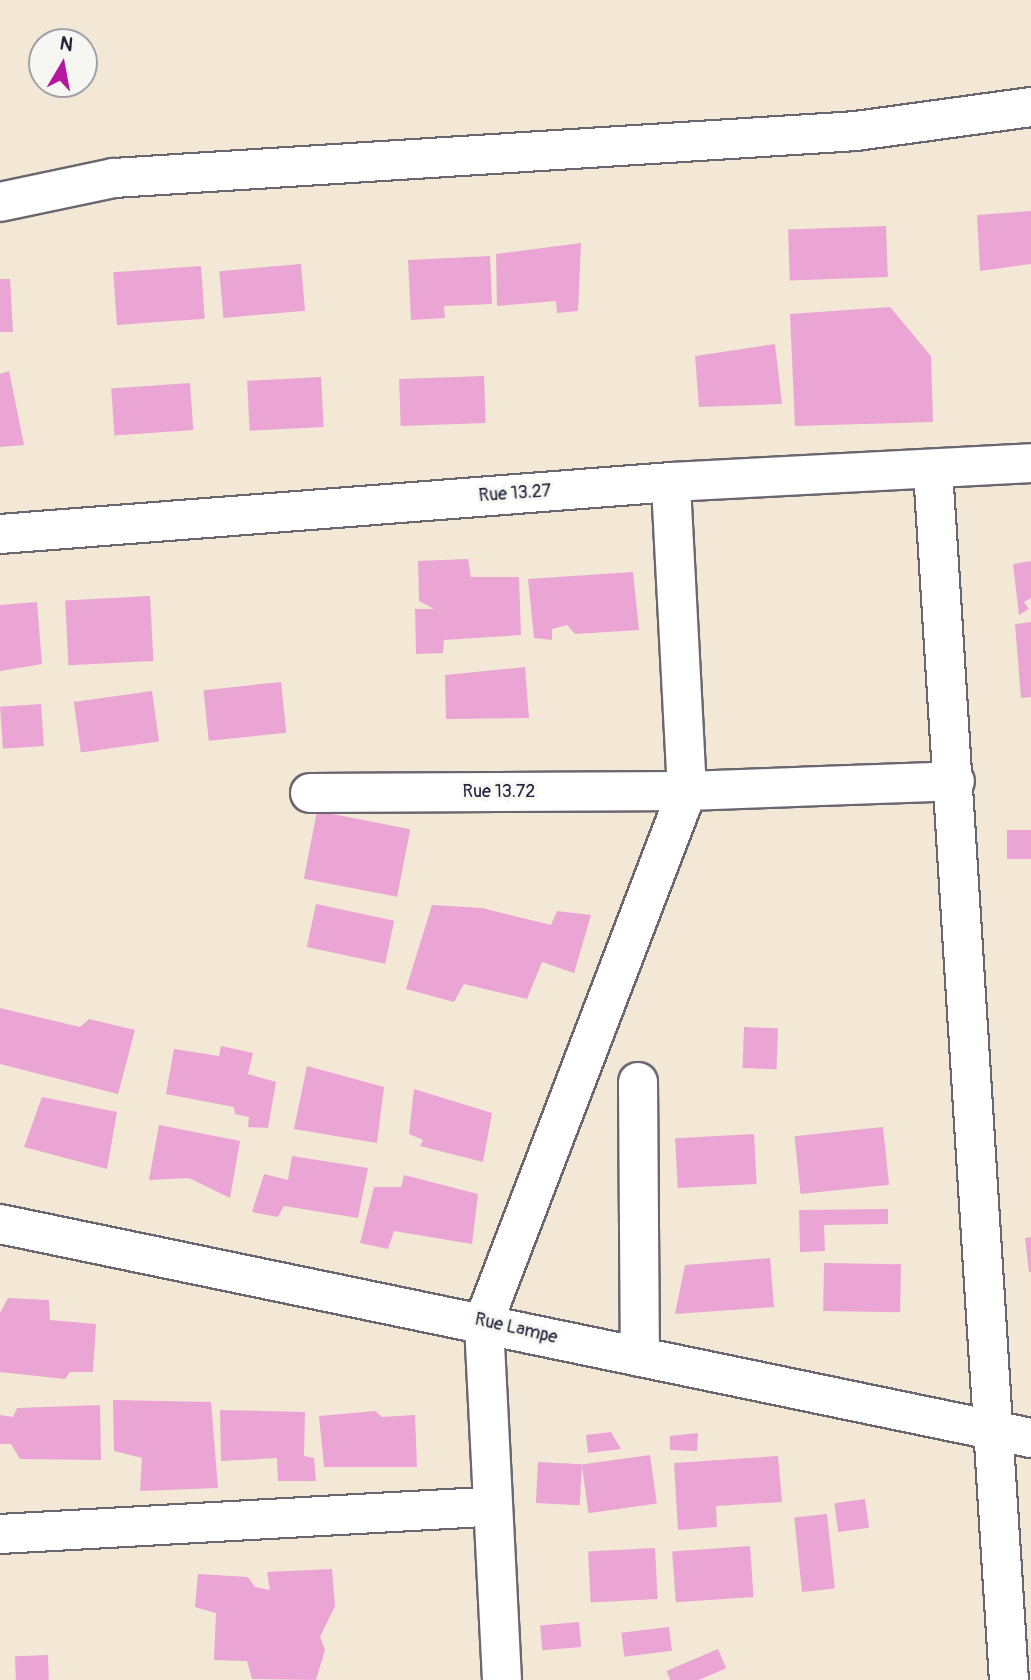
<!DOCTYPE html>
<html>
<head>
<meta charset="utf-8">
<style>
  body { margin:0 }
  #map { position:relative; width:1031px; height:1680px; overflow:hidden; background:#f2e8d5; font-family:Pangolin,sans-serif }
  div>[style] { position:absolute }
  .building>* { inset:0; background:#eaa5d5; transform-origin:0 0 }
  .roads { filter:drop-shadow(2px 0 #6b6771) drop-shadow(-2px 0 #6b6771) drop-shadow(0 2px #6b6771) drop-shadow(0 -2px #6b6771) }
  .minor>* { height:38px; margin:-19px; padding:0 19px; transform-origin:19px; border-radius:19px; background:#fff }
  span { translate:-50% -50%; white-space:nowrap; text-align:center; line-height:1.15; -webkit-text-stroke:6px #f6f6f2; paint-order:stroke }
  .street-label { font-size:18px; color:#22223b }
  .north { position:absolute; left:28px; top:28px; width:70px; height:70px; box-sizing:border-box; background:#f6f6f2; border:2px solid #a1a1a9; border-radius:50%; rotate:10deg; font-size:19px; font-weight:700; line-height:28px; text-align:center; color:#22223b }
  .north::after { content:''; display:block; margin:auto; width:24px; height:32px; background:#b5179e; clip-path:polygon(50% 0,100% 100%,50% 72%,0 100%) }
</style>
</head>
<body>
<div id="map">
  <div class="building">
    <div style="clip-path:polygon(1031px 211px,1031px 264px,980px 271px,977px 215px)"></div>
    <div style="left:886px;top:226px;width:51px;height:98px;rotate:88deg"></div>
    <div style="clip-path:polygon(581px 243px,578px 311px,557px 313px,556px 301px,497px 306px,496px 254px)"></div>
    <div style="clip-path:polygon(490px 256px,492px 304px,444px 306px,445px 318px,411px 320px,408px 260px)"></div>
    <div style="left:301px;top:264px;width:47px;height:82px;rotate:85deg"></div>
    <div style="left:201px;top:266px;width:53px;height:88px;rotate:86deg"></div>
    <div style="clip-path:polygon(0 279px,10px 279px,13px 332px,0 332px)"></div>
    <div style="clip-path:polygon(890px 307px,931px 356px,933px 422px,795px 426px,790px 314px)"></div>
    <div style="clip-path:polygon(775px 344px,782px 404px,699px 407px,695px 356px)"></div>
    <div style="clip-path:polygon(9px 371px,24px 445px,0 447px,0 374px)"></div>
    <div style="left:484px;top:376px;width:47px;height:85px;rotate:88deg"></div>
    <div style="left:321px;top:377px;width:50px;height:74px;rotate:87deg"></div>
    <div style="left:190px;top:383px;width:47px;height:79px;rotate:86deg"></div>
    <div style="clip-path:polygon(468px 559px,471px 577px,519px 577px,521px 635px,444px 640px,443px 653px,416px 654px,415px 609px,434px 609px,419px 601px,418px 561px)"></div>
    <div style="clip-path:polygon(1031px 561px,1031px 598px,1024px 602px,1029px 609px,1019px 615px,1013px 564px)"></div>
    <div style="clip-path:polygon(633px 572px,639px 630px,575px 634px,567px 625px,552px 629px,552px 640px,534px 638px,528px 579px)"></div>
    <div style="left:150px;top:596px;width:65px;height:85px;rotate:87deg"></div>
    <div style="clip-path:polygon(37px 602px,42px 664px,0 671px,0 605px)"></div>
    <div style="clip-path:polygon(1031px 622px,1031px 697px,1021px 698px,1015px 624px)"></div>
    <div style="clip-path:polygon(525px 667px,529px 718px,446px 719px,445px 675px)"></div>
    <div style="left:281px;top:682px;width:51px;height:78px;rotate:84deg"></div>
    <div style="left:152px;top:691px;width:51px;height:79px;rotate:82deg"></div>
    <div style="left:41px;top:704px;width:42px;height:41px;rotate:86deg"></div>
    <div style="left:317px;top:811px;width:95px;height:69px;rotate:11deg"></div>
    <div style="left:1031px;top:830px;width:29px;height:24px;rotate:90deg"></div>
    <div style="left:316px;top:904px;width:80px;height:44px;rotate:12deg"></div>
    <div style="clip-path:polygon(432px 905px,482px 908px,551px 925px,557px 911px,591px 915px,574px 973px,542px 962px,527px 999px,464px 984px,454px 1002px,406px 989px)"></div>
    <div style="clip-path:polygon(0 1008px,80px 1027px,89px 1019px,135px 1030px,118px 1094px,0 1064px)"></div>
    <div style="left:744px;top:1027px;width:34px;height:41px;rotate:2deg"></div>
    <div style="clip-path:polygon(221px 1046px,253px 1053px,248px 1074px,276px 1082px,268px 1128px,248px 1127px,249px 1117px,235px 1114px,234px 1107px,166px 1094px,174px 1049px,219px 1056px)"></div>
    <div style="clip-path:polygon(307px 1066px,384px 1087px,377px 1143px,294px 1129px)"></div>
    <div style="clip-path:polygon(414px 1089px,492px 1113px,483px 1162px,420px 1146px,423px 1140px,409px 1134px)"></div>
    <div style="clip-path:polygon(42px 1097px,117px 1112px,107px 1169px,24px 1147px)"></div>
    <div style="clip-path:polygon(159px 1125px,240px 1141px,230px 1198px,189px 1178px,149px 1180px)"></div>
    <div style="left:883px;top:1127px;width:58px;height:89px;rotate:84deg"></div>
    <div style="left:754px;top:1134px;width:50px;height:79px;rotate:87deg"></div>
    <div style="clip-path:polygon(292px 1156px,368px 1168px,358px 1218px,284px 1206px,278px 1217px,252px 1212px,264px 1174px,288px 1180px)"></div>
    <div style="clip-path:polygon(404px 1175px,478px 1194px,472px 1244px,394px 1231px,388px 1249px,360px 1243px,374px 1187px,401px 1187px)"></div>
    <div style="clip-path:polygon(888px 1209px,888px 1224px,824px 1225px,825px 1251px,800px 1252px,799px 1210px)"></div>
    <div style="clip-path:polygon(1031px 1237px,1031px 1272px,1029px 1272px,1025px 1238px)"></div>
    <div style="clip-path:polygon(770px 1258px,774px 1307px,675px 1314px,685px 1265px)"></div>
    <div style="left:824px;top:1263px;width:77px;height:48px;rotate:1deg"></div>
    <div style="clip-path:polygon(8px 1298px,49px 1300px,50px 1320px,96px 1324px,93px 1372px,70px 1372px,65px 1379px,0 1372px,0 1313px)"></div>
    <div style="clip-path:polygon(113px 1400px,211px 1402px,218px 1488px,140px 1491px,142px 1458px,114px 1451px)"></div>
    <div style="clip-path:polygon(100px 1405px,101px 1460px,20px 1459px,11px 1444px,0 1444px,0 1415px,13px 1417px,17px 1408px)"></div>
    <div style="clip-path:polygon(220px 1410px,305px 1412px,304px 1456px,314px 1458px,316px 1481px,278px 1481px,277px 1458px,221px 1461px)"></div>
    <div style="clip-path:polygon(375px 1411px,382px 1417px,415px 1415px,417px 1467px,324px 1467px,319px 1416px)"></div>
    <div style="clip-path:polygon(611px 1432px,621px 1449px,588px 1453px,586px 1435px)"></div>
    <div style="clip-path:polygon(698px 1433px,697px 1451px,670px 1450px,670px 1436px)"></div>
    <div style="left:650px;top:1455px;width:49px;height:69px;rotate:82deg"></div>
    <div style="clip-path:polygon(778px 1456px,782px 1502px,716px 1506px,717px 1527px,678px 1530px,674px 1463px)"></div>
    <div style="left:538px;top:1462px;width:44px;height:41px;rotate:3deg"></div>
    <div style="left:865px;top:1499px;width:29px;height:31px;rotate:82deg"></div>
    <div style="left:827px;top:1514px;width:75px;height:33px;rotate:84deg"></div>
    <div style="left:750px;top:1546px;width:51px;height:78px;rotate:86deg"></div>
    <div style="left:655px;top:1548px;width:51px;height:67px;rotate:87deg"></div>
    <div style="clip-path:polygon(332px 1569px,335px 1606px,320px 1637px,325px 1650px,316px 1680px,252px 1679px,247px 1661px,214px 1660px,216px 1613px,195px 1607px,198px 1574px,248px 1577px,255px 1587px,270px 1590px,267px 1572px)"></div>
    <div style="left:579px;top:1622px;width:25px;height:39px;rotate:85deg"></div>
    <div style="left:669px;top:1627px;width:24px;height:48px;rotate:83deg"></div>
    <div style="left:718px;top:1649px;width:21px;height:56px;rotate:67deg"></div>
    <div style="left:48px;top:1655px;width:25px;height:33px;rotate:88deg"></div>
  </div>
  <div class="roads">
    <div class="minor">
      <div style="left:0;top:202px;width:116px;rotate:-11.9deg"></div>
      <div style="left:114px;top:178px;width:743px;rotate:-3.62deg"></div>
      <div style="left:856px;top:131px;width:177px;rotate:-7.8deg"></div>
      <div style="left:933px;top:470px;width:1212px;rotate:86.41deg"></div>
      <div style="left:0;top:534px;width:673px;rotate:-4.43deg"></div>
      <div style="left:671px;top:482px;width:361px;rotate:-3deg"></div>
      <div style="left:310px;top:793px;width:377px;rotate:-0.3deg"></div>
      <div style="left:687px;top:791px;width:268px;rotate:-2.1deg"></div>
      <div style="left:638px;top:1082px;width:275px;rotate:89.6deg"></div>
      <div style="left:0;top:1224px;width:1053px;rotate:11.73deg"></div>
      <div style="left:0;top:1534px;width:490px;rotate:-3.2deg"></div>
      <div style="left:502px;top:1680px;width:359px;rotate:-92.9deg"></div>
      <div style="left:484px;top:1321px;width:568px;rotate:-69.04deg"></div>
      <div style="left:687px;top:791px;width:309px;rotate:-93deg"></div>
    </div>
  </div>
  <div class="street-label">
    <span style="left:515px;top:494px;rotate:-4deg">Rue 13.27</span>
    <span style="left:499px;top:792px">Rue 13.72</span>
    <span style="left:516px;top:1329px;rotate:13deg">Rue Lampe</span>
  </div>
  <div class="north">N</div>
</div>
</body>
</html>
